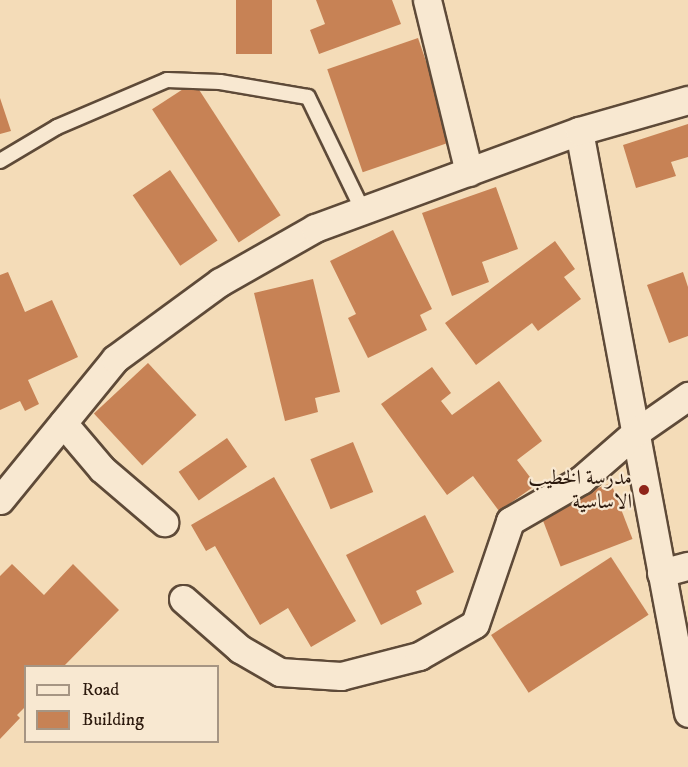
<!DOCTYPE html>
<html>
<head>
<meta charset="utf-8">
<style>
  body { margin:0 }
  #map { position:relative; width:688px; height:767px; overflow:hidden; background:#f4dcb8; font-family:"IM FELL DW Pica",Amiri,serif }
  div>[style] { position:absolute }
  .building>* { inset:0; background:#c78255; transform-origin:0 0 }
  .roads { filter:drop-shadow(2px 0 #5e4a38) drop-shadow(-2px 0 #5e4a38) drop-shadow(0 2px #5e4a38) drop-shadow(0 -2px #5e4a38) }
  .lane>* { height:14px; margin:-7px; padding:0 7px; transform-origin:7px; border-radius:7px; background:#f8e8d1 }
  .street>* { height:27px; margin:-13.5px; padding:0 13.5px; transform-origin:13.5px; border-radius:13.5px; background:#f8e8d1 }
  .dots>* { width:16px; height:16px; translate:-50% -50%; box-sizing:border-box; border:3px solid #f8e8d1; border-radius:50% }
  span { translate:-50% -50%; white-space:nowrap; text-align:center; line-height:1.15; -webkit-text-stroke:4.5px #f8e8d1; paint-order:stroke }
  .poi-label { font-size:21px; color:#2c190d }
  .right { translate:-100% -50%; text-align:right }
  .legend { position:absolute; left:24px; top:665px; width:195px; height:78px; box-sizing:border-box; background:#f8e8d1; border:2px solid #a69583; margin:0; padding:8px 10px; list-style:none; font-size:18px; color:#2c190d }
  .legend li { display:flex; align-items:center; gap:12px; height:30px }
  .legend b { width:30px; border:2px solid #a69583 }
</style>
</head>
<body>
<div id="map">
  <div class="building">
    <div style="left:236px;top:0;width:36px;height:54px"></div>
    <div style="clip-path:polygon(316px 0,392px 0,401px 24px,319px 54px,310px 30px,325px 24px)"></div>
    <div style="left:418px;top:38px;width:109px;height:96px;rotate:71deg"></div>
    <div style="left:194px;top:82px;width:159px;height:50px;rotate:57deg"></div>
    <div style="clip-path:polygon(0 98px,11px 131px,0 134px)"></div>
    <div style="clip-path:polygon(688px 124px,688px 157px,671px 162px,676px 176px,636px 188px,623px 145px)"></div>
    <div style="left:170px;top:170px;width:85px;height:45px;rotate:56deg"></div>
    <div style="clip-path:polygon(496px 187px,518px 249px,482px 262px,489px 282px,452px 296px,422px 213px)"></div>
    <div style="clip-path:polygon(393px 230px,432px 309px,420px 315px,427px 330px,368px 358px,348px 318px,356px 314px,330px 261px)"></div>
    <div style="clip-path:polygon(555px 241px,575px 269px,564px 277px,581px 299px,538px 331px,532px 323px,476px 365px,445px 323px)"></div>
    <div style="clip-path:polygon(8px 272px,25px 312px,52px 300px,78px 357px,28px 380px,39px 404px,25px 411px,20px 401px,0 410px,0 275px)"></div>
    <div style="clip-path:polygon(683px 272px,688px 287px,688px 336px,669px 343px,647px 285px)"></div>
    <div style="clip-path:polygon(313px 279px,340px 392px,315px 398px,318px 412px,285px 421px,254px 293px)"></div>
    <div style="left:148px;top:363px;width:71px;height:74px;rotate:47deg"></div>
    <div style="clip-path:polygon(432px 367px,451px 393px,441px 401px,452px 415px,499px 381px,542px 441px,517px 460px,536px 485px,499px 511px,473px 476px,447px 495px,381px 404px)"></div>
    <div style="left:227px;top:438px;width:35px;height:59px;rotate:55deg"></div>
    <div style="left:353px;top:442px;width:54px;height:46px;rotate:68deg"></div>
    <div style="clip-path:polygon(274px 477px,356px 621px,311px 647px,288px 608px,260px 625px,215px 546px,206px 551px,191px 525px)"></div>
    <div style="left:611px;top:483px;width:60px;height:77px;rotate:69deg"></div>
    <div style="clip-path:polygon(425px 515px,454px 572px,416px 591px,422px 604px,381px 625px,346px 555px)"></div>
    <div style="left:611px;top:557px;width:69px;height:143px;rotate:57deg"></div>
    <div style="clip-path:polygon(12px 564px,44px 595px,73px 564px,119px 610px,64px 666px,26px 666px,26px 706px,17px 715px,20px 718px,0 739px,0 576px)"></div>
  </div>
  <div class="roads">
    <div class="lane">
      <div style="left:0;top:161px;width:66px;rotate:-30.8deg"></div>
      <div style="left:57px;top:127px;width:120px;rotate:-23.1deg"></div>
      <div style="left:167px;top:80px;width:53px;rotate:2.2deg"></div>
      <div style="left:220px;top:82px;width:89px;rotate:9.7deg"></div>
      <div style="left:308px;top:97px;width:127px;rotate:64.2deg"></div>
    </div>
    <div class="street">
      <div style="left:427px;top:0;width:177px;rotate:76.3deg"></div>
      <div style="left:579px;top:131px;width:592px;rotate:79.39deg"></div>
      <div style="left:63px;top:423px;width:60px;rotate:49.7deg"></div>
      <div style="left:102px;top:469px;width:82px;rotate:40.5deg"></div>
      <div style="left:0;top:500px;width:182px;rotate:-50.8deg"></div>
      <div style="left:115px;top:359px;width:130px;rotate:-36.3deg"></div>
      <div style="left:220px;top:282px;width:109px;rotate:-29.6deg"></div>
      <div style="left:315px;top:228px;width:281px;rotate:-20.2deg"></div>
      <div style="left:579px;top:131px;width:113px;rotate:-15.9deg"></div>
      <div style="left:661px;top:573px;width:28px;rotate:-15deg"></div>
      <div style="left:183px;top:599px;width:76px;rotate:41.3deg"></div>
      <div style="left:240px;top:649px;width:46px;rotate:29.9deg"></div>
      <div style="left:280px;top:672px;width:61px;rotate:3.8deg"></div>
      <div style="left:341px;top:676px;width:81px;rotate:-14.4deg"></div>
      <div style="left:419px;top:656px;width:64px;rotate:-29.7deg"></div>
      <div style="left:475px;top:624px;width:109px;rotate:-71.2deg"></div>
      <div style="left:510px;top:521px;width:82px;rotate:-30deg"></div>
      <div style="left:581px;top:480px;width:72px;rotate:-41deg"></div>
      <div style="left:635px;top:433px;width:65px;rotate:-34.9deg"></div>
    </div>
  </div>
  <div class="dots">
    <div style="left:644px;top:490px;background:#8f2418"></div>
  </div>
  <div class="poi-label">
    <span class="right" style="left:632px;top:490px">مدرسة الخطيب<br>الاساسية</span>
  </div>
  <ul class="legend">
  <li><b style="height:8px;background:#f8e8d1"></b>Road</li>
  <li><b style="height:16px;background:#c78255"></b>Building</li>
  </ul>
</div>
</body>
</html>
